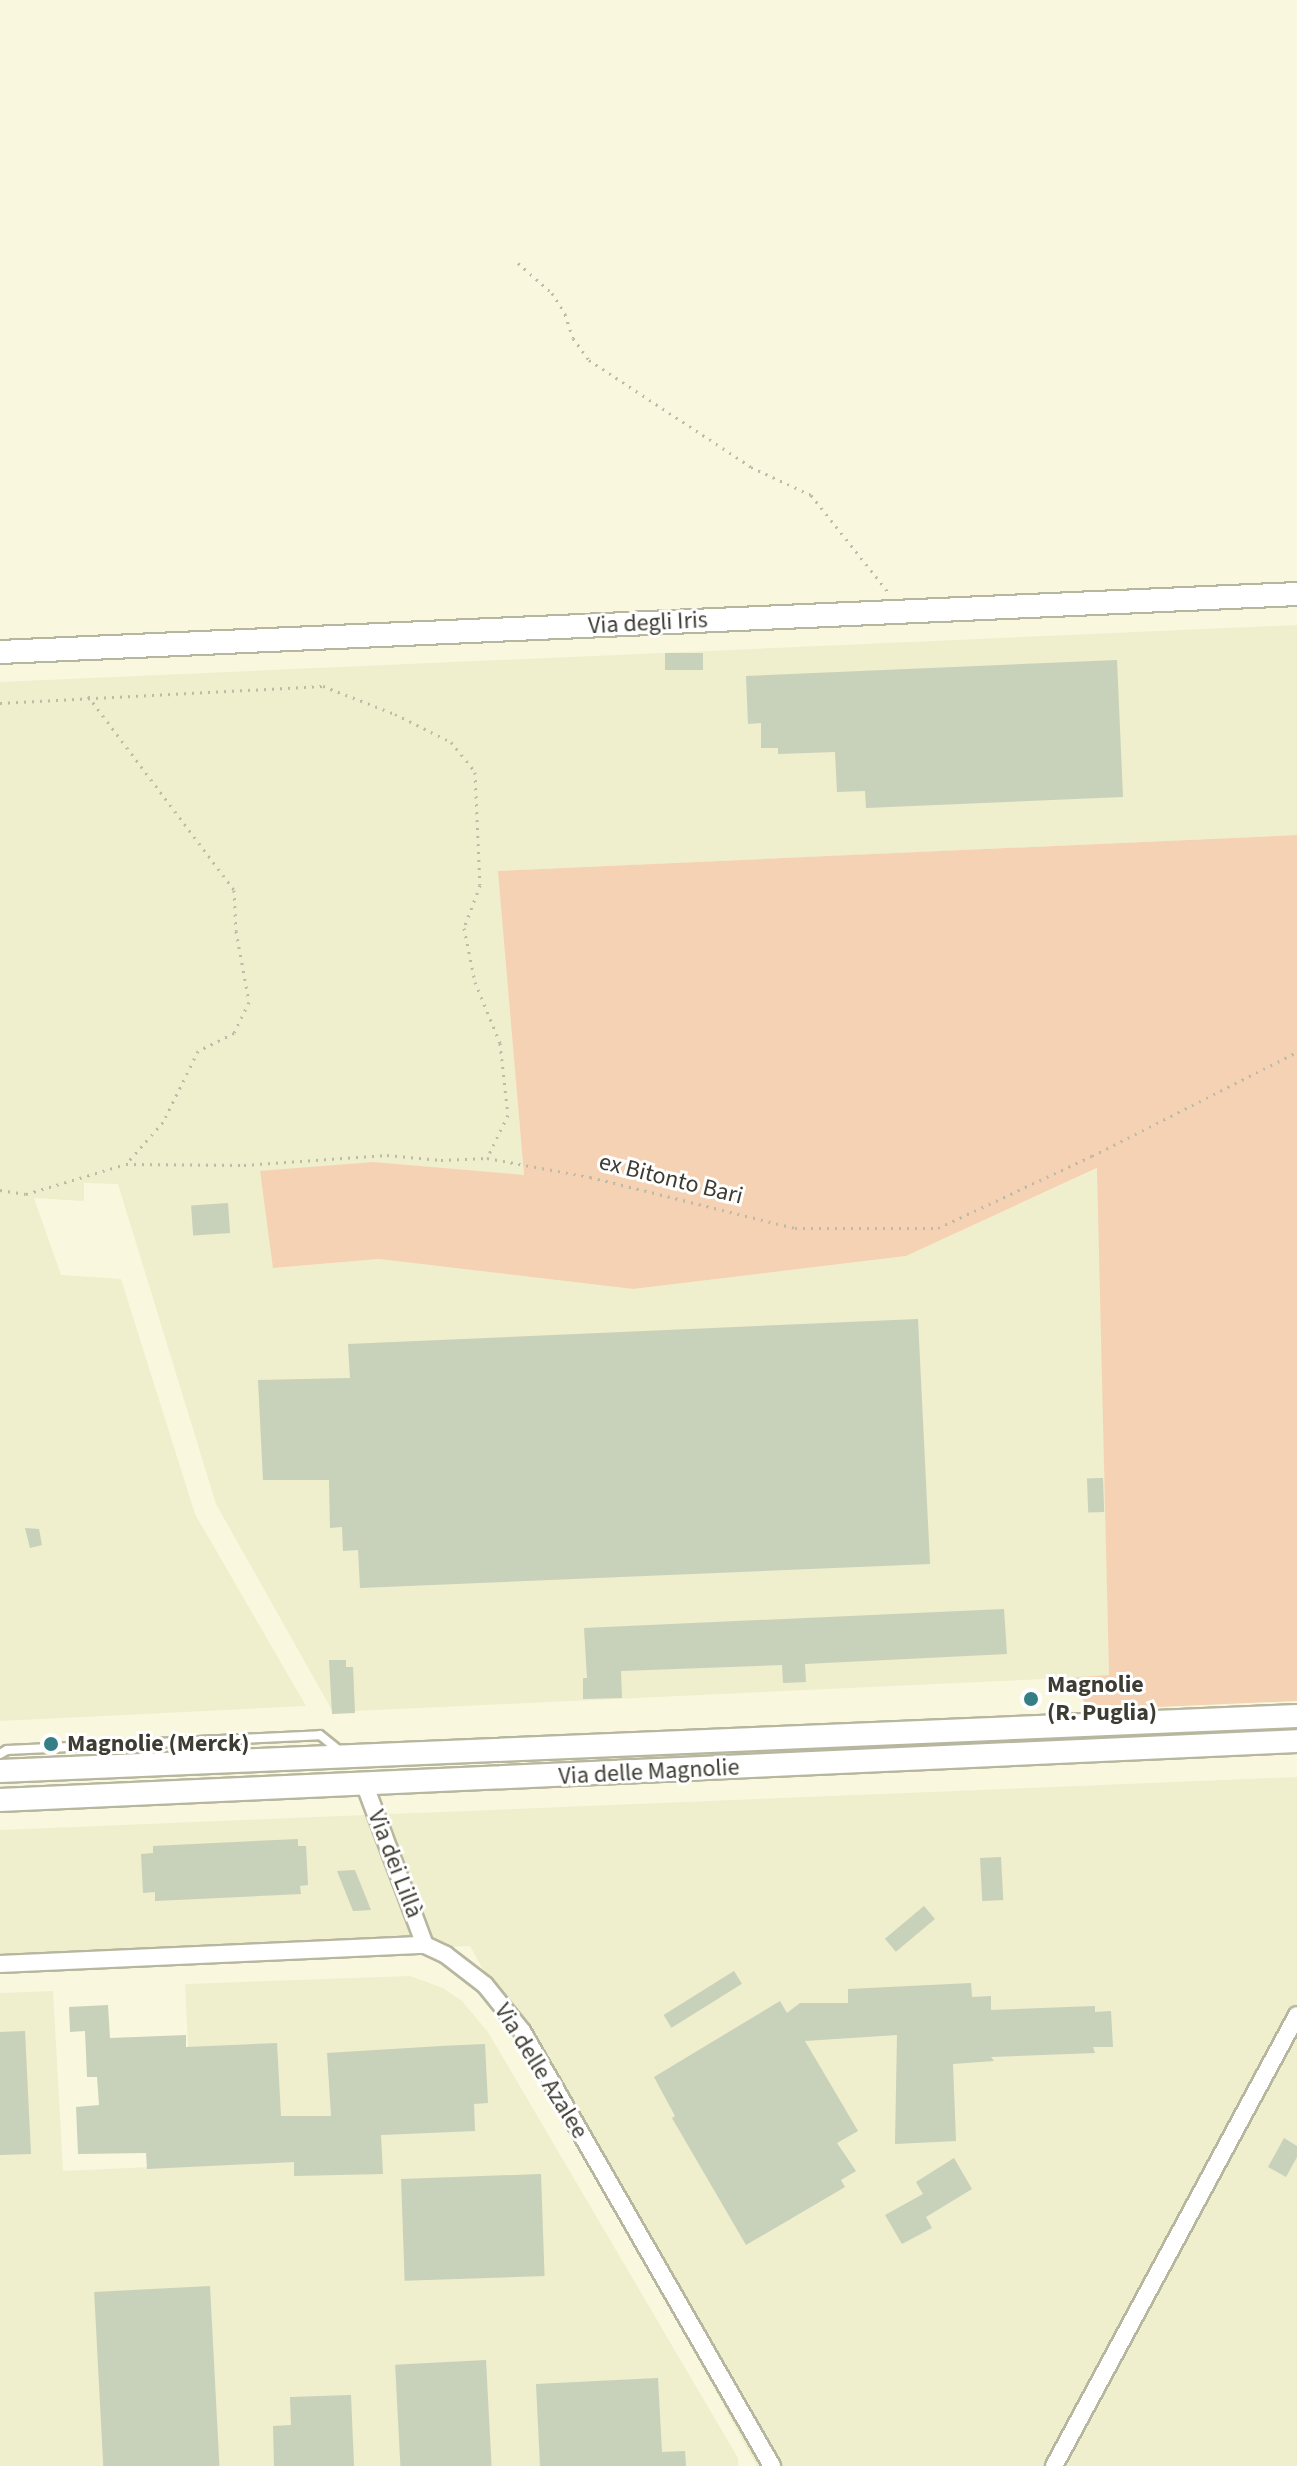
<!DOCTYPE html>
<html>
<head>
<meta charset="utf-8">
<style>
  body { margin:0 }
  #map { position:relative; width:1297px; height:2466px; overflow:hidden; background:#f9f8df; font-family:"Source Sans 3",sans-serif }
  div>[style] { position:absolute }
  .built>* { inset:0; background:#efeecd }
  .green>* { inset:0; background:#f4d2b3 }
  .building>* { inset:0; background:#c8d1ba; transform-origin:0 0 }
  .path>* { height:3px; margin-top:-1.5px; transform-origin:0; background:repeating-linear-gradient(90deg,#bcbba7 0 2px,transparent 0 8px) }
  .roads { filter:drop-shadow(2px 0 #b7b69e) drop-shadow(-2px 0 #b7b69e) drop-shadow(0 2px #b7b69e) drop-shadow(0 -2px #b7b69e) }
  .lane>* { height:8px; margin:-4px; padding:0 4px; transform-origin:4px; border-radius:4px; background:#fff }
  .street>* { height:16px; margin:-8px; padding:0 8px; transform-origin:8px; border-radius:8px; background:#fff }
  .secondary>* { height:22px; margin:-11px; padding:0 11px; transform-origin:11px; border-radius:11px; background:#fff }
  .dots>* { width:22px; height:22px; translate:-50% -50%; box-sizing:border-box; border:4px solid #fff; border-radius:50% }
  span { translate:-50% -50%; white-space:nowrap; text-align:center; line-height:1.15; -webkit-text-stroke:6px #fff; paint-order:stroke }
  .street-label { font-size:24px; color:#3d3c33 }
  .poi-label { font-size:24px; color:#3d3c33; font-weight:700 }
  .left { translate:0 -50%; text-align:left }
</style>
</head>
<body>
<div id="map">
  <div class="built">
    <div style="clip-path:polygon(1297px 625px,1297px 835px,499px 871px,524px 1176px,373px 1162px,260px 1172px,274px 1268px,379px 1259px,633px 1289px,906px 1256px,1098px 1168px,1109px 1676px,333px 1712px,216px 1504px,118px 1184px,84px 1183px,84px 1201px,34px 1198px,61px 1275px,121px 1279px,195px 1514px,306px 1706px,0 1721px,0 682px)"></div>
    <div style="clip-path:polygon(1297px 1777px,1297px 2466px,757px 2466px,470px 1946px,0 1968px,0 1830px)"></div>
    <div style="clip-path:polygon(410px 1976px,443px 1988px,462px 2001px,488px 2032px,738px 2458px,738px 2466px,0 2466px,0 1993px,53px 1991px,63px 2171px,194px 2165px,185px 1984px)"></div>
  </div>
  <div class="green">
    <div style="clip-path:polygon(1297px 835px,1297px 1701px,1091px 1710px,1066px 1678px,1109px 1675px,1097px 1168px,906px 1256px,633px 1289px,379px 1259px,273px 1268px,260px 1171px,373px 1162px,524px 1175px,498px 871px)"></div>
  </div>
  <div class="building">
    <div style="left:703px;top:653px;width:17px;height:38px;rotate:90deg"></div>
    <div style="clip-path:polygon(1117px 660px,1123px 797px,866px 808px,865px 791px,837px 792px,835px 752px,778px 754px,778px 748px,761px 748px,761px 723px,748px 724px,746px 676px)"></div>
    <div style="left:228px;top:1203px;width:30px;height:37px;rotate:86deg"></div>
    <div style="clip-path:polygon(918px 1319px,930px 1564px,360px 1588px,358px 1550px,343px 1551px,342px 1527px,330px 1528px,329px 1480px,263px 1480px,258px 1380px,350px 1378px,348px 1344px)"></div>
    <div style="left:1103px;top:1478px;width:34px;height:16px;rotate:88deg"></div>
    <div style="clip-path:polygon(25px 1528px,39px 1529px,42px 1545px,30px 1548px)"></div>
    <div style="clip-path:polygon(1004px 1609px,1007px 1654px,805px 1664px,806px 1682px,783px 1683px,782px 1665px,621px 1671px,622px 1698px,583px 1699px,583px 1678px,587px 1678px,584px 1628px)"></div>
    <div style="clip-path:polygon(329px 1660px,346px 1660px,346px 1667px,353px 1667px,355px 1713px,332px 1714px)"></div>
    <div style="clip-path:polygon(298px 1839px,298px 1846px,306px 1846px,308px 1885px,300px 1886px,301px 1894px,155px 1901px,155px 1892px,143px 1893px,141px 1854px,153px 1853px,153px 1846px)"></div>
    <div style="left:1001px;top:1857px;width:43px;height:21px;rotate:87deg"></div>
    <div style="clip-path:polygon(355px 1870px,371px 1910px,353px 1911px,337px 1871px)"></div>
    <div style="left:924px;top:1906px;width:17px;height:51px;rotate:50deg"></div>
    <div style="left:734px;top:1971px;width:15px;height:83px;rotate:58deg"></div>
    <div style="clip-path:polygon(971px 1983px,972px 1997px,991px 1996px,991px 2010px,1095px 2006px,1095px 2012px,1111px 2011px,1113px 2047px,1093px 2047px,1095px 2053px,991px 2057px,994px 2061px,953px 2064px,956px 2141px,895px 2144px,897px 2035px,805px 2041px,858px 2131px,837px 2143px,856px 2171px,841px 2180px,845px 2187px,746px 2245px,672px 2118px,675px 2116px,654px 2077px,780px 2001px,787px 2013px,800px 2003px,848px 2003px,848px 1989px)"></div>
    <div style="clip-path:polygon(108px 2005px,110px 2038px,186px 2035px,186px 2047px,277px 2043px,281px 2116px,331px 2116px,327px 2053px,441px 2046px,485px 2044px,488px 2103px,474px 2104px,475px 2131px,381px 2135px,383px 2174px,294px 2176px,294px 2162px,147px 2169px,146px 2153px,78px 2154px,76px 2107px,99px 2105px,97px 2077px,87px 2077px,85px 2031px,70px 2032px,69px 2007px)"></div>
    <div style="clip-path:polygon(25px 2031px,31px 2154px,0 2155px,0 2032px)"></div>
    <div style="clip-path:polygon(1284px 2138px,1297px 2146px,1297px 2157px,1286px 2177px,1268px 2167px)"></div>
    <div style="clip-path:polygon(954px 2158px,972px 2189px,926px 2217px,932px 2228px,902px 2244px,885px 2215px,923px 2194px,916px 2182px)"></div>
    <div style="left:541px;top:2174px;width:102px;height:140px;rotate:88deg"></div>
    <div style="left:210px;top:2286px;width:180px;height:116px;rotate:87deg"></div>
    <div style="left:486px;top:2360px;width:106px;height:91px;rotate:87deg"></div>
    <div style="clip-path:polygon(658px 2378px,662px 2452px,685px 2451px,686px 2466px,540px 2466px,536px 2384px)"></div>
    <div style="clip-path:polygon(351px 2395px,354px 2466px,274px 2466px,273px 2426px,291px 2425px,290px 2397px)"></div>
  </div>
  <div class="path">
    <div style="left:518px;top:263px;width:45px;rotate:41.4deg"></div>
    <div style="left:552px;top:293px;width:25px;rotate:58deg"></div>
    <div style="left:565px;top:314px;width:25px;rotate:72deg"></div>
    <div style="left:573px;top:338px;width:27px;rotate:54deg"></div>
    <div style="left:589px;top:360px;width:194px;rotate:33.4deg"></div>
    <div style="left:751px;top:467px;width:66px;rotate:25deg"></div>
    <div style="left:811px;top:495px;width:125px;rotate:51.5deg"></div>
    <div style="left:88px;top:696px;width:243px;rotate:53deg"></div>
    <div style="left:234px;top:890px;width:41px;rotate:87.2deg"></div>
    <div style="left:236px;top:931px;width:72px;rotate:79.6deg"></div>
    <div style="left:249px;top:1002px;width:34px;rotate:116deg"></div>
    <div style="left:234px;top:1033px;width:40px;rotate:153.4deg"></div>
    <div style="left:198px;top:1051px;width:79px;rotate:116.2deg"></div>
    <div style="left:163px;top:1122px;width:55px;rotate:131.3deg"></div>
    <div style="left:0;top:703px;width:323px;rotate:-3deg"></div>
    <div style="left:323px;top:686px;width:77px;rotate:21.3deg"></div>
    <div style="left:395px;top:714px;width:63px;rotate:26.6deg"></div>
    <div style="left:451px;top:742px;width:38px;rotate:51deg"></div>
    <div style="left:475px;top:772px;width:113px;rotate:87.5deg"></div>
    <div style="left:480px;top:885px;width:46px;rotate:110.4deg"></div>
    <div style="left:464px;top:928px;width:55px;rotate:78.5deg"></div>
    <div style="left:475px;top:982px;width:66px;rotate:67.7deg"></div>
    <div style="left:500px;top:1043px;width:72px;rotate:83.7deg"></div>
    <div style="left:508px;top:1115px;width:48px;rotate:116deg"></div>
    <div style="left:0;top:1190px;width:26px;rotate:9deg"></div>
    <div style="left:26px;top:1194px;width:104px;rotate:-16.7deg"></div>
    <div style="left:126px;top:1164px;width:118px;rotate:0.5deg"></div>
    <div style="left:244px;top:1165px;width:143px;rotate:-4deg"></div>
    <div style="left:387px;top:1155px;width:54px;rotate:5.3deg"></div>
    <div style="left:441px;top:1160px;width:46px;rotate:-2.5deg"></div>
    <div style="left:487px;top:1158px;width:105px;rotate:10.5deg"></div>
    <div style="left:590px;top:1177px;width:211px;rotate:14deg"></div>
    <div style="left:795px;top:1228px;width:143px"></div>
    <div style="left:938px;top:1228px;width:170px;rotate:-25.1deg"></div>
    <div style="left:1092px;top:1156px;width:230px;rotate:-26.9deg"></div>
  </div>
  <div class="roads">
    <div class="lane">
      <div style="left:0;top:1754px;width:8px;rotate:-30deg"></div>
      <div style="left:7px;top:1750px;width:313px;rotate:-2.7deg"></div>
      <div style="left:320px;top:1735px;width:26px;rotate:39deg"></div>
    </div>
    <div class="street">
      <div style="left:364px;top:1783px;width:173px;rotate:69.4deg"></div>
      <div style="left:0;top:1964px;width:425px;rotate:-2.6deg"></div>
      <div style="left:425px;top:1945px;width:23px;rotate:25deg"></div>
      <div style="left:446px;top:1955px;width:49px;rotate:37.6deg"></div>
      <div style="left:485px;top:1985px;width:59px;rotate:51.2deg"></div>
      <div style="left:522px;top:2031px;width:502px;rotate:60.11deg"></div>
      <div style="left:1054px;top:2466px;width:512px;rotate:-61.68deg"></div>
    </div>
    <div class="secondary">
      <div style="left:0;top:652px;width:1298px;rotate:-2.56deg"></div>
      <div style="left:0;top:1771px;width:1298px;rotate:-2.43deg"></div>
      <div style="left:0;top:1800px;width:1298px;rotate:-2.6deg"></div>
    </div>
  </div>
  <div class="dots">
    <div style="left:1031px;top:1699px;background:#357e85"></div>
    <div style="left:51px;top:1744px;background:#357e85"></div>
  </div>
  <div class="street-label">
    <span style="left:648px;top:623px;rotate:-3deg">Via degli Iris</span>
    <span style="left:671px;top:1179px;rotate:14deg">ex Bitonto Bari</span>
    <span style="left:649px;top:1772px;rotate:-3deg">Via delle Magnolie</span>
    <span style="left:395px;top:1864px;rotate:69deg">Via dei Lillà</span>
    <span style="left:541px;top:2071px;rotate:58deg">Via delle Azalee</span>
  </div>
  <div class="poi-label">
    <span class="left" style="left:1047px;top:1699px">Magnolie<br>(R. Puglia)</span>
    <span class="left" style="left:67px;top:1744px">Magnolie (Merck)</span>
  </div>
</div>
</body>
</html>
